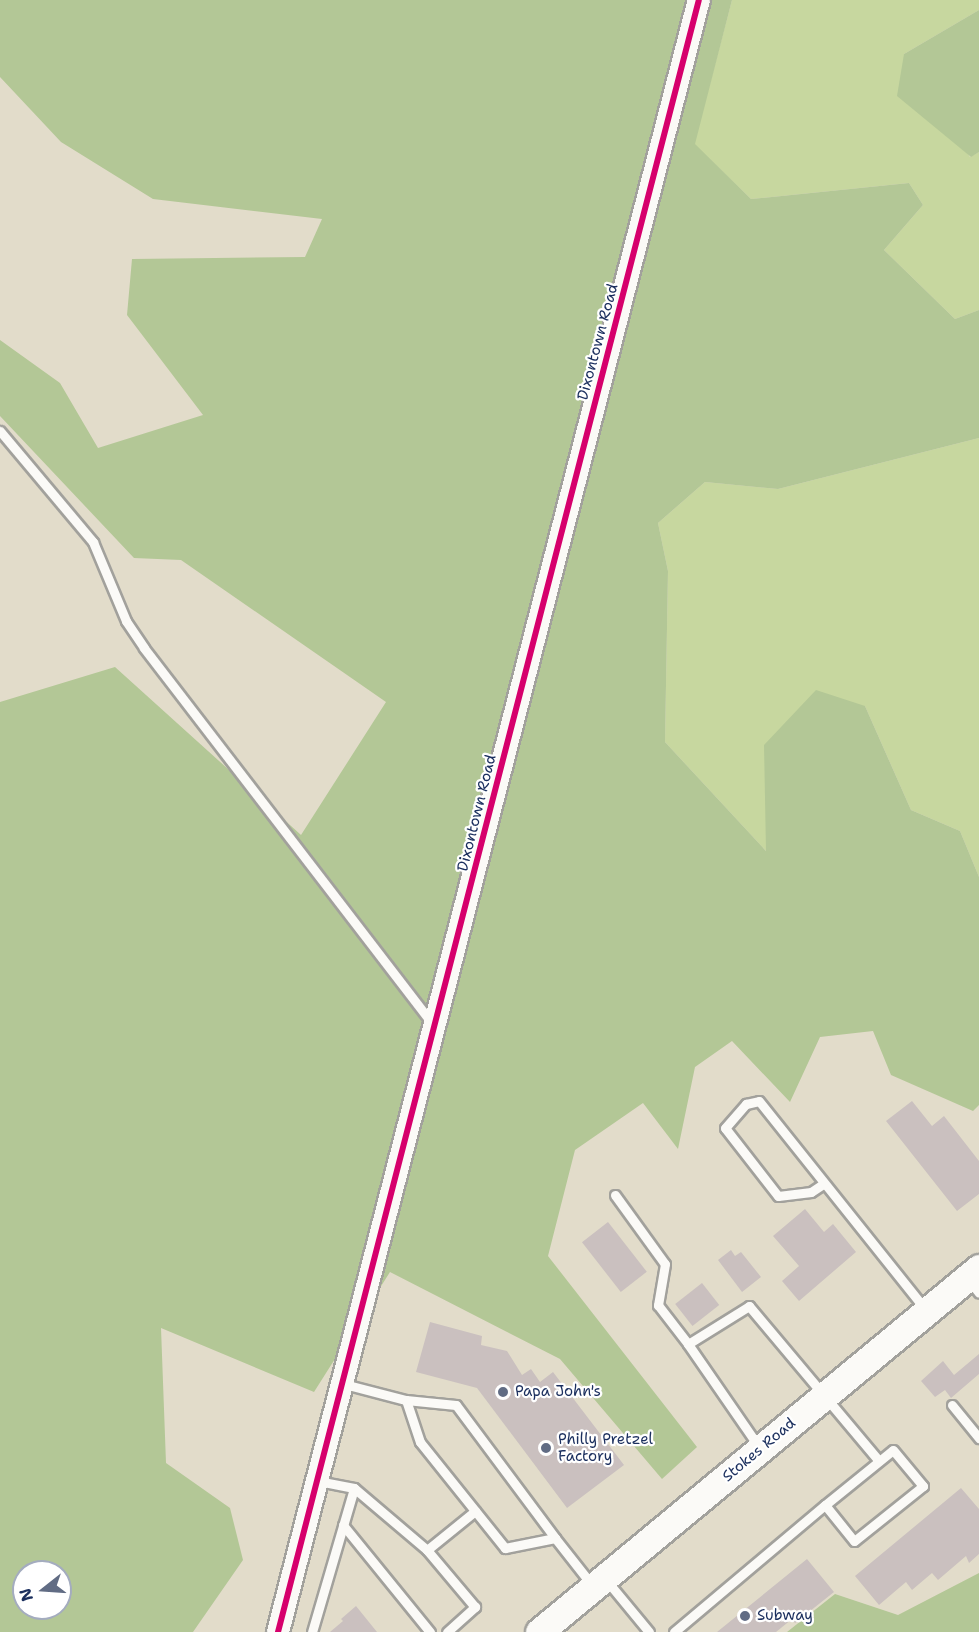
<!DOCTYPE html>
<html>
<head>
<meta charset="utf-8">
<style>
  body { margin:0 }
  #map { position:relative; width:979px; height:1632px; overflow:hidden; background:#e2dcca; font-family:"Shantell Sans",sans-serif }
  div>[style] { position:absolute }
  .green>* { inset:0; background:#c7d79f }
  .forest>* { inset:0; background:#b3c796 }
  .building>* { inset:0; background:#cac0bf; transform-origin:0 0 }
  .roads { filter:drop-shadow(2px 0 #a2a19c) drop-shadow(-2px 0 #a2a19c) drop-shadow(0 2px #a2a19c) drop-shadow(0 -2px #a2a19c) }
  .service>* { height:9px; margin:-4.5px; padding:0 4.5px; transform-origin:4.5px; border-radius:4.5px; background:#fbfaf7 }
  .tertiary>* { height:22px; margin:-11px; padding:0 11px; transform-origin:11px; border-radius:11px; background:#fbfaf7 }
  .primary>* { height:27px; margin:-13.5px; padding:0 13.5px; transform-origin:13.5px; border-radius:13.5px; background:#fbfaf7 }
  .cycleway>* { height:6px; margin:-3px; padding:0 3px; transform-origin:3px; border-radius:3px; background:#d6006c }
  .dots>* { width:16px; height:16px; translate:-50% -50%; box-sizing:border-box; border:3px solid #fff; border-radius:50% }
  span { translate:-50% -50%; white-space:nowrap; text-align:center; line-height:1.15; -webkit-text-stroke:4.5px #fff; paint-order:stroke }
  .street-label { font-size:15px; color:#1b2f5e }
  .poi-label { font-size:15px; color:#1b2f5e }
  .left { translate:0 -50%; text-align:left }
  .north { position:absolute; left:12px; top:1560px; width:60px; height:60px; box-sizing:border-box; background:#fff; border:2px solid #a4acbf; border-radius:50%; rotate:253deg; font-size:16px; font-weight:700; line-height:24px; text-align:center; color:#1b2f5e }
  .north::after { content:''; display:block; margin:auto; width:21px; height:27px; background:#616c84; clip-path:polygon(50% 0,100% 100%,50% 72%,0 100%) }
</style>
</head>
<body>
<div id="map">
  <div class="green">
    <div style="clip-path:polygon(732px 0,979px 0,979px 10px,904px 54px,970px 157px,979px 152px,979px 310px,955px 319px,884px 250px,923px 205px,909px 183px,751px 199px,694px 144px)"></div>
    <div style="clip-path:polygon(979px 438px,979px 877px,960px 831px,911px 810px,865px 706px,767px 852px,665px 742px,668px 571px,658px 523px,705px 482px,778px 489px)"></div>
  </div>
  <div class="forest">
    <div style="clip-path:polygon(evenodd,0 0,732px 0,695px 144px,751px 199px,909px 183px,923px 205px,884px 250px,955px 319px,979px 310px,979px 438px,778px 489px,705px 482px,658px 523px,668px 571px,665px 742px,766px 851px,764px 745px,816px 690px,865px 706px,911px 810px,960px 831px,979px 877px,979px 1105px,973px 1111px,891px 1075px,873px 1031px,820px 1037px,790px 1102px,732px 1041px,695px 1067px,678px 1149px,643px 1103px,575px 1150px,548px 1256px,697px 1447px,662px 1479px,560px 1359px,390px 1272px,314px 1392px,161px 1328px,166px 1463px,230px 1508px,243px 1560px,193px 1632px,0 1632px,0 702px,115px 667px,301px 835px,386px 702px,181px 560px,134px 558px,0 416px,0 340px,60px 383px,98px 448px,203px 415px,127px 315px,132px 259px,305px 257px,322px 219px,153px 199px,61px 142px,0 77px,0 0,24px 1572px,60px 1572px,60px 1608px,24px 1608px,24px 1572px)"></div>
    <div style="clip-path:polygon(979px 10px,979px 152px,971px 157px,897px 96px,904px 54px)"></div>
    <div style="clip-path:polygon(979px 1573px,979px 1632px,787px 1632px,835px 1594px,898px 1615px)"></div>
  </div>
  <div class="building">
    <div style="clip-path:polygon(912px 1101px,932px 1126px,944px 1116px,979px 1161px,979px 1194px,957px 1211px,886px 1121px)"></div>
    <div style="clip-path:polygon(805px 1209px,824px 1232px,833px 1224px,856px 1252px,799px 1301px,782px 1281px,799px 1266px,773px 1236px)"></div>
    <div style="left:608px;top:1222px;width:63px;height:33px;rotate:52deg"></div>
    <div style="clip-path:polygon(731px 1250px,735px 1256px,741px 1252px,761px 1277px,742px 1292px,718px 1260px)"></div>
    <div style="left:702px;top:1283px;width:28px;height:34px;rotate:52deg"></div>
    <div style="clip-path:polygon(430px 1322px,482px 1336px,481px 1345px,507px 1351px,522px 1375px,531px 1369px,540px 1382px,553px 1372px,624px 1465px,567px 1508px,477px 1388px,416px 1372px)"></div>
    <div style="clip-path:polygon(979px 1354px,979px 1374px,951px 1398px,945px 1390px,935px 1397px,921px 1381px,943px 1361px,954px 1375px)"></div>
    <div style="clip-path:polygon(961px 1488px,979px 1509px,979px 1554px,969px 1563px,966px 1556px,938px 1580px,932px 1573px,912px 1590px,906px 1582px,879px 1605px,855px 1576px)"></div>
    <div style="clip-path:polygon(807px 1559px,834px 1592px,795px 1623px,792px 1619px,776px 1632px,717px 1632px)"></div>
    <div style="clip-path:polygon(356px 1606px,377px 1632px,330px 1632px,343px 1621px,341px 1619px)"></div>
  </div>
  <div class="roads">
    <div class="service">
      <div style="left:0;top:431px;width:145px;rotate:50deg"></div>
      <div style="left:93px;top:542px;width:86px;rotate:67.3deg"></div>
      <div style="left:126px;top:621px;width:32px;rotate:56deg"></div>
      <div style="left:144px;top:648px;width:473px;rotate:52.5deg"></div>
      <div style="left:823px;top:1184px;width:14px;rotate:146deg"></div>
      <div style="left:811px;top:1192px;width:33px;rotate:173deg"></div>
      <div style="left:778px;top:1196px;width:86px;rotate:-127.9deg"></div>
      <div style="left:725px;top:1128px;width:32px;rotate:-49deg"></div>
      <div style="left:746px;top:1104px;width:13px;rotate:-13deg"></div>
      <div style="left:759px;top:1101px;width:266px;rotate:51.4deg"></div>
      <div style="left:615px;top:1195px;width:85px;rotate:54.1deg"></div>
      <div style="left:665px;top:1264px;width:42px;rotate:99.7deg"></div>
      <div style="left:658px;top:1305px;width:49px;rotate:52.4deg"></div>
      <div style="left:969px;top:1280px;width:16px;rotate:52deg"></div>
      <div style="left:344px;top:1384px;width:64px;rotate:14.5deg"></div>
      <div style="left:406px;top:1400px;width:44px;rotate:71.6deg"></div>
      <div style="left:420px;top:1442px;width:136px;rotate:51.3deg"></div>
      <div style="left:505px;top:1548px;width:51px;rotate:-11.3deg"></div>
      <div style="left:555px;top:1538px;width:60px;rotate:51.8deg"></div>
      <div style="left:406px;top:1400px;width:50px;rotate:5.7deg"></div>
      <div style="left:456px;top:1405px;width:166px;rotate:53.3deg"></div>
      <div style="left:952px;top:1405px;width:43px;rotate:50.7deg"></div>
      <div style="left:759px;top:1447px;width:125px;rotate:-124.6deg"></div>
      <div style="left:688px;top:1344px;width:72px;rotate:-31.9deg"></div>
      <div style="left:749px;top:1306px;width:202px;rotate:50deg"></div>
      <div style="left:354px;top:1488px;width:96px;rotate:40.3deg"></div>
      <div style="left:343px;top:1525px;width:138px;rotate:50.9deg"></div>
      <div style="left:607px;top:1581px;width:66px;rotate:50.5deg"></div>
      <div style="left:312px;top:1632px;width:150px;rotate:-73.7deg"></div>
      <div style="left:354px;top:1488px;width:36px;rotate:-169deg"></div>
      <div style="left:447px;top:1632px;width:38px;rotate:-42deg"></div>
      <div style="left:475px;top:1607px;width:75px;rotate:-130.1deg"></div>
      <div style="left:427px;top:1550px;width:62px;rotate:-39.1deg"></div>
      <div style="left:674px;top:1632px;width:197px;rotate:-40.1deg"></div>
      <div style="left:825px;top:1505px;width:87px;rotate:-39deg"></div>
      <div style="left:893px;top:1450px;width:47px;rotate:50.2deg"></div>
      <div style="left:923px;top:1486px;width:88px;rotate:141.4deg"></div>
      <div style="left:854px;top:1541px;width:46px;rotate:-128.9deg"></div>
    </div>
    <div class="tertiary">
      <div style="left:278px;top:1632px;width:1685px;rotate:-75.54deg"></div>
    </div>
    <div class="primary">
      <div style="left:539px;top:1632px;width:571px;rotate:-39.6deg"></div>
    </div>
  </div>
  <div class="cycleway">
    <div style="left:278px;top:1632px;width:1685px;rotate:-75.54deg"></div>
  </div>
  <div class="dots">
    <div style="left:503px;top:1392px;background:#616c84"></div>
    <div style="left:546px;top:1448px;background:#616c84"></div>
    <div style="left:745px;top:1616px;background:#616c84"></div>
  </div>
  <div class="street-label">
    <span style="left:598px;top:342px;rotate:-75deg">Dixontown Road</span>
    <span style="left:477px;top:813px;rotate:-76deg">Dixontown Road</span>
    <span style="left:759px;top:1450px;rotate:-40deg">Stokes Road</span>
  </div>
  <div class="poi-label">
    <span class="left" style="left:515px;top:1392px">Papa John's</span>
    <span class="left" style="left:558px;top:1448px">Philly Pretzel<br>Factory</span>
    <span class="left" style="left:757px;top:1616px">Subway</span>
  </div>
  <div class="north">N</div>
</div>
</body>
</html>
